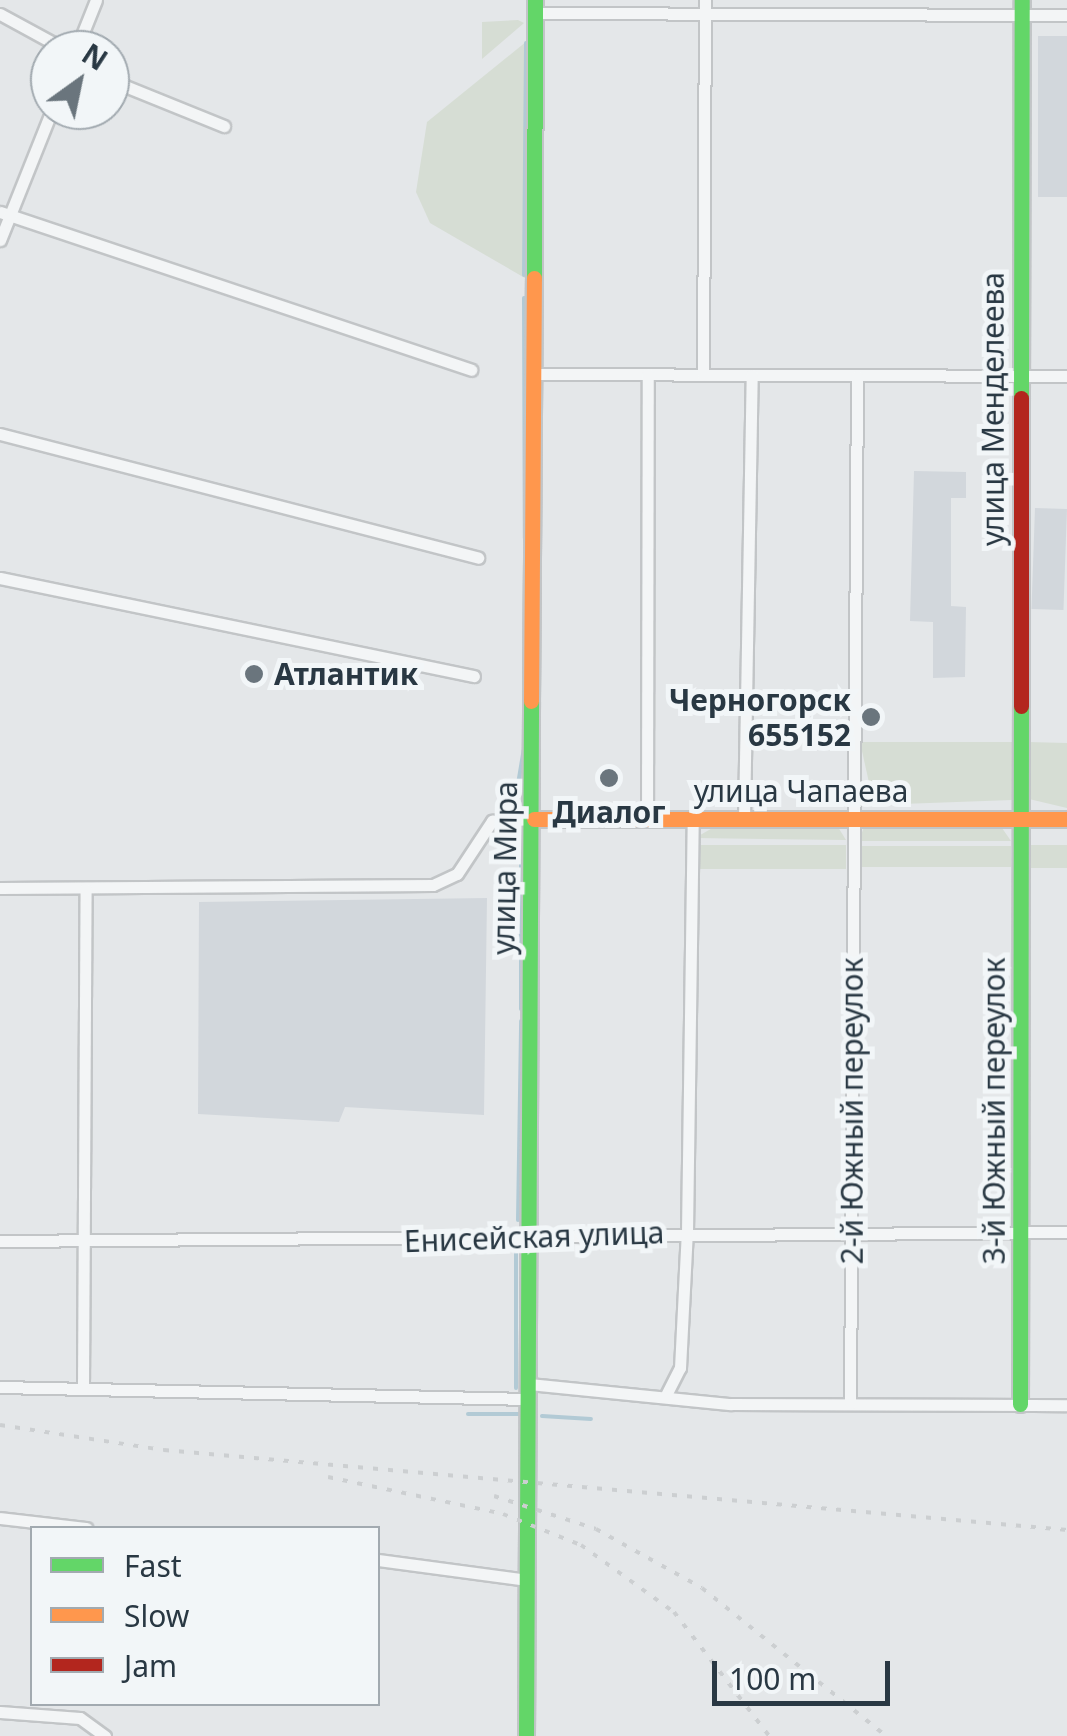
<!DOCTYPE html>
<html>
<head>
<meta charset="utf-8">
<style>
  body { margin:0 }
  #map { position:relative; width:1067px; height:1736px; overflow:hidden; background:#e4e7e9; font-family:"Noto Sans",sans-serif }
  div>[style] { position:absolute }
  .built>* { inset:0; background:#d2d7dc; transform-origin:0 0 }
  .green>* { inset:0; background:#d6ddd4; transform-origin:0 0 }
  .stream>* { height:4px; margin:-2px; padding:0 2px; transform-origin:2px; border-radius:2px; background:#b2cad5 }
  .roads { filter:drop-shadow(2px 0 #c2c5c7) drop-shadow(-2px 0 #c2c5c7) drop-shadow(0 2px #c2c5c7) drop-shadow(0 -2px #c2c5c7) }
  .street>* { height:11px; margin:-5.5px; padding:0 5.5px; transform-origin:5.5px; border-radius:5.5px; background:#f3f5f6 }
  .fast>* { height:15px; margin:-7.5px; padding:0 7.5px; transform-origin:7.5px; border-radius:7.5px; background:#63d668 }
  .slow>* { height:15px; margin:-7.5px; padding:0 7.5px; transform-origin:7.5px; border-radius:7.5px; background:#ff974d }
  .jam>* { height:15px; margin:-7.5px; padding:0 7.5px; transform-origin:7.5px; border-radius:7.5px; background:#b3261e }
  .rail>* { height:4px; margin-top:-2px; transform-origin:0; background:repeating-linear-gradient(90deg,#cccfd1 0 5px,transparent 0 15px) }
  .dots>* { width:28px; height:28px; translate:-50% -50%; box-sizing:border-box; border:5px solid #f2f6f8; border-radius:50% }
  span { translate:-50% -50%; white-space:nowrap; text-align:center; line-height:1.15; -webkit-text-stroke:10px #f2f6f8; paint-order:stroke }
  .street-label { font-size:30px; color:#293843 }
  .poi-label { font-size:30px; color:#293843; font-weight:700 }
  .left { translate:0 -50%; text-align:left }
  .right { translate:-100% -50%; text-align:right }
  .legend { position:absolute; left:30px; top:1526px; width:350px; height:180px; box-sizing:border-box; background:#f2f6f8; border:2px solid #a2aab0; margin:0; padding:12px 18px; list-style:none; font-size:30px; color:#293843 }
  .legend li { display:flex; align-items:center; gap:20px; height:50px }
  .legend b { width:50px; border:2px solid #a2aab0 }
  .north { position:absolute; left:30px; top:30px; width:100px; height:100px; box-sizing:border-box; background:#f2f6f8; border:2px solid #a2aab0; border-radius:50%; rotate:33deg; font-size:28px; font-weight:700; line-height:40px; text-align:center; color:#293843 }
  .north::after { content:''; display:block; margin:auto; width:35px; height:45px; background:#6a757d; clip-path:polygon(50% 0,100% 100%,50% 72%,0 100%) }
  .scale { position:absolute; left:712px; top:1661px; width:178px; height:45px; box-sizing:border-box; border:5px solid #293843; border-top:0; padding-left:12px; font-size:30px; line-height:35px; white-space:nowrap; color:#293843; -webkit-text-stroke:8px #f2f6f8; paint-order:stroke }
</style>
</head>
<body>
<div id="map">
  <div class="built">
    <div style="left:1038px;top:36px;width:29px;height:161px"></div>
    <div style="clip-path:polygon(914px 471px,966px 472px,966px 498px,951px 498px,951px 606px,966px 607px,965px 677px,933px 678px,933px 622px,910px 621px)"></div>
    <div style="left:1035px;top:508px;width:32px;height:101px;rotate:2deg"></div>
    <div style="clip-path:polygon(487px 898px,484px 1115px,345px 1107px,339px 1122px,198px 1114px,199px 902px)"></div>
  </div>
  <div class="green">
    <div style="clip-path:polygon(482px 22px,518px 20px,524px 23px,482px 59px)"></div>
    <div style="clip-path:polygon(527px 41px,525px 278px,430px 223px,416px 192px,427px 122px)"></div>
    <div style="clip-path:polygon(860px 742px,1014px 742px,1012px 800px,874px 805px)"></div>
    <div style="clip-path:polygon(1028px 742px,1067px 743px,1067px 808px,1029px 799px)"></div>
    <div style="clip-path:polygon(716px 826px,838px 827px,846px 840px,695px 838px)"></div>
    <div style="clip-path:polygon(864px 827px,1002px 828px,1011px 841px,859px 841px)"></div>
    <div style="left:692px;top:845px;width:154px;height:24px"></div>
    <div style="left:1028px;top:845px;width:39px;height:23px"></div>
    <div style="left:860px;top:846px;width:151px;height:21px"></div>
  </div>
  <div class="stream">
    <div style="left:524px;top:275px;width:232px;rotate:-89.5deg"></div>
    <div style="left:524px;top:298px;width:240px;rotate:89.8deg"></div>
    <div style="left:515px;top:802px;width:55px;rotate:-80.5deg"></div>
    <div style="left:521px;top:831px;width:178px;rotate:90deg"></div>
    <div style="left:518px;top:1220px;width:199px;rotate:-89.1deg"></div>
    <div style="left:516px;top:1388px;width:137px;rotate:-90deg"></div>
    <div style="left:468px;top:1414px;width:51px"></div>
    <div style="left:542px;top:1416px;width:49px;rotate:3.5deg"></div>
  </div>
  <div class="roads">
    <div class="street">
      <div style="left:535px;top:13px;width:532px;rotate:0.22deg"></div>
      <div style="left:0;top:14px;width:75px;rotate:28.6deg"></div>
      <div style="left:76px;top:50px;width:54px;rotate:-68.2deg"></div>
      <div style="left:110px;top:80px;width:123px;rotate:22deg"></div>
      <div style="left:0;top:212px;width:497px;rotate:18.5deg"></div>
      <div style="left:0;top:240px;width:140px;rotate:-68.2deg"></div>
      <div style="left:534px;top:374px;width:533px;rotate:0.21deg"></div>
      <div style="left:703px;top:375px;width:375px;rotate:-89.7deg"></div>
      <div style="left:0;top:434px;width:494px;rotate:14.5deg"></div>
      <div style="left:0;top:578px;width:484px;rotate:11.7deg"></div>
      <div style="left:647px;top:818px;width:444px;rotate:-89.9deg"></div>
      <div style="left:744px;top:818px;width:443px;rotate:-89deg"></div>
      <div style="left:0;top:888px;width:433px;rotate:-0.4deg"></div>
      <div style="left:433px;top:885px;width:26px;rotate:-25deg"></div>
      <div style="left:457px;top:874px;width:64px;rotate:-56.6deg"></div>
      <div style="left:492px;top:821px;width:42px;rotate:-2.7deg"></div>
      <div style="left:0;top:1241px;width:1067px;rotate:-0.48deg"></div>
      <div style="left:529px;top:1384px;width:203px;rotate:5.7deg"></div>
      <div style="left:731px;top:1404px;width:336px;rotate:0.2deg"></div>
      <div style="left:83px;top:1385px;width:496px;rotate:-89.7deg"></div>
      <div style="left:0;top:1387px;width:529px;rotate:1.3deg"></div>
      <div style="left:665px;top:1397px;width:33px;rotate:-63deg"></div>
      <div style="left:680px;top:1368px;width:136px;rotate:-87.1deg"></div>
      <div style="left:687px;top:1232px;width:414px;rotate:-89.2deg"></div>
      <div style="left:850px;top:1403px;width:1027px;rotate:-89.61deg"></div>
      <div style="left:0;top:1518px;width:87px;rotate:6.6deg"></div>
      <div style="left:378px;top:1560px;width:151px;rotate:7.6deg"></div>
      <div style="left:0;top:1712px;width:80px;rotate:4.3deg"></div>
      <div style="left:80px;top:1718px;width:31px;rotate:36deg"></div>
    </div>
    <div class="fast">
      <div style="left:534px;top:278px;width:278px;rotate:-89.8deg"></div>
      <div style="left:1021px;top:398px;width:398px;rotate:-89.9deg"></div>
      <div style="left:1020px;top:1404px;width:698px;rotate:-89.92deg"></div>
      <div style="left:526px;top:1736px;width:1035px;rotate:-89.72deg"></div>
    </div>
    <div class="slow">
      <div style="left:531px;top:701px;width:423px;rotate:-89.6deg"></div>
      <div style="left:534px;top:819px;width:533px"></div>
    </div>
    <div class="jam">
      <div style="left:1021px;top:706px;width:308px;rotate:-90deg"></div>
    </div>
  </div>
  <div class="rail">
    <div style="left:0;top:1425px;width:166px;rotate:8.7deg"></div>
    <div style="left:164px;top:1450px;width:907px;rotate:5.06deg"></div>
    <div style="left:328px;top:1477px;width:179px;rotate:11.9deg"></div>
    <div style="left:503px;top:1514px;width:84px;rotate:21.7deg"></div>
    <div style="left:581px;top:1545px;width:115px;rotate:35.8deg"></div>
    <div style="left:674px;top:1612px;width:156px;rotate:52.5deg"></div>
    <div style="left:494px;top:1496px;width:107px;rotate:17.9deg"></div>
    <div style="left:596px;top:1529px;width:121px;rotate:29.1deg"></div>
    <div style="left:702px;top:1588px;width:236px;rotate:38.8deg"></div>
  </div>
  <div class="dots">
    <div style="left:254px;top:674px;background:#6a757d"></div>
    <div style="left:871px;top:717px;background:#6a757d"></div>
    <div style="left:609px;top:778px;background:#6a757d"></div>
  </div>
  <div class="street-label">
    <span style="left:993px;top:409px;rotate:-90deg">улица Менделеева</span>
    <span style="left:801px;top:791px">улица Чапаева</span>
    <span style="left:505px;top:868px;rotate:-89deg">улица Мира</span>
    <span style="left:852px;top:1111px;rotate:-90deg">2-й Южный переулок</span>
    <span style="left:994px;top:1111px;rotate:-90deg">3-й Южный переулок</span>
    <span style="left:534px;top:1237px;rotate:-2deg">Енисейская улица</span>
  </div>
  <div class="poi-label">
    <span class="left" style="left:274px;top:674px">Атлантик</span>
    <span class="right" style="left:851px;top:717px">Черногорск<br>655152</span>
    <span style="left:609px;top:812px">Диалог</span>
  </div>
  <ul class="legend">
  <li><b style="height:12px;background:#63d668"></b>Fast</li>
  <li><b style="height:12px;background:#ff974d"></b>Slow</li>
  <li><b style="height:12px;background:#b3261e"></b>Jam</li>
  </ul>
  <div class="north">N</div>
  <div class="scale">100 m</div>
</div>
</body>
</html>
